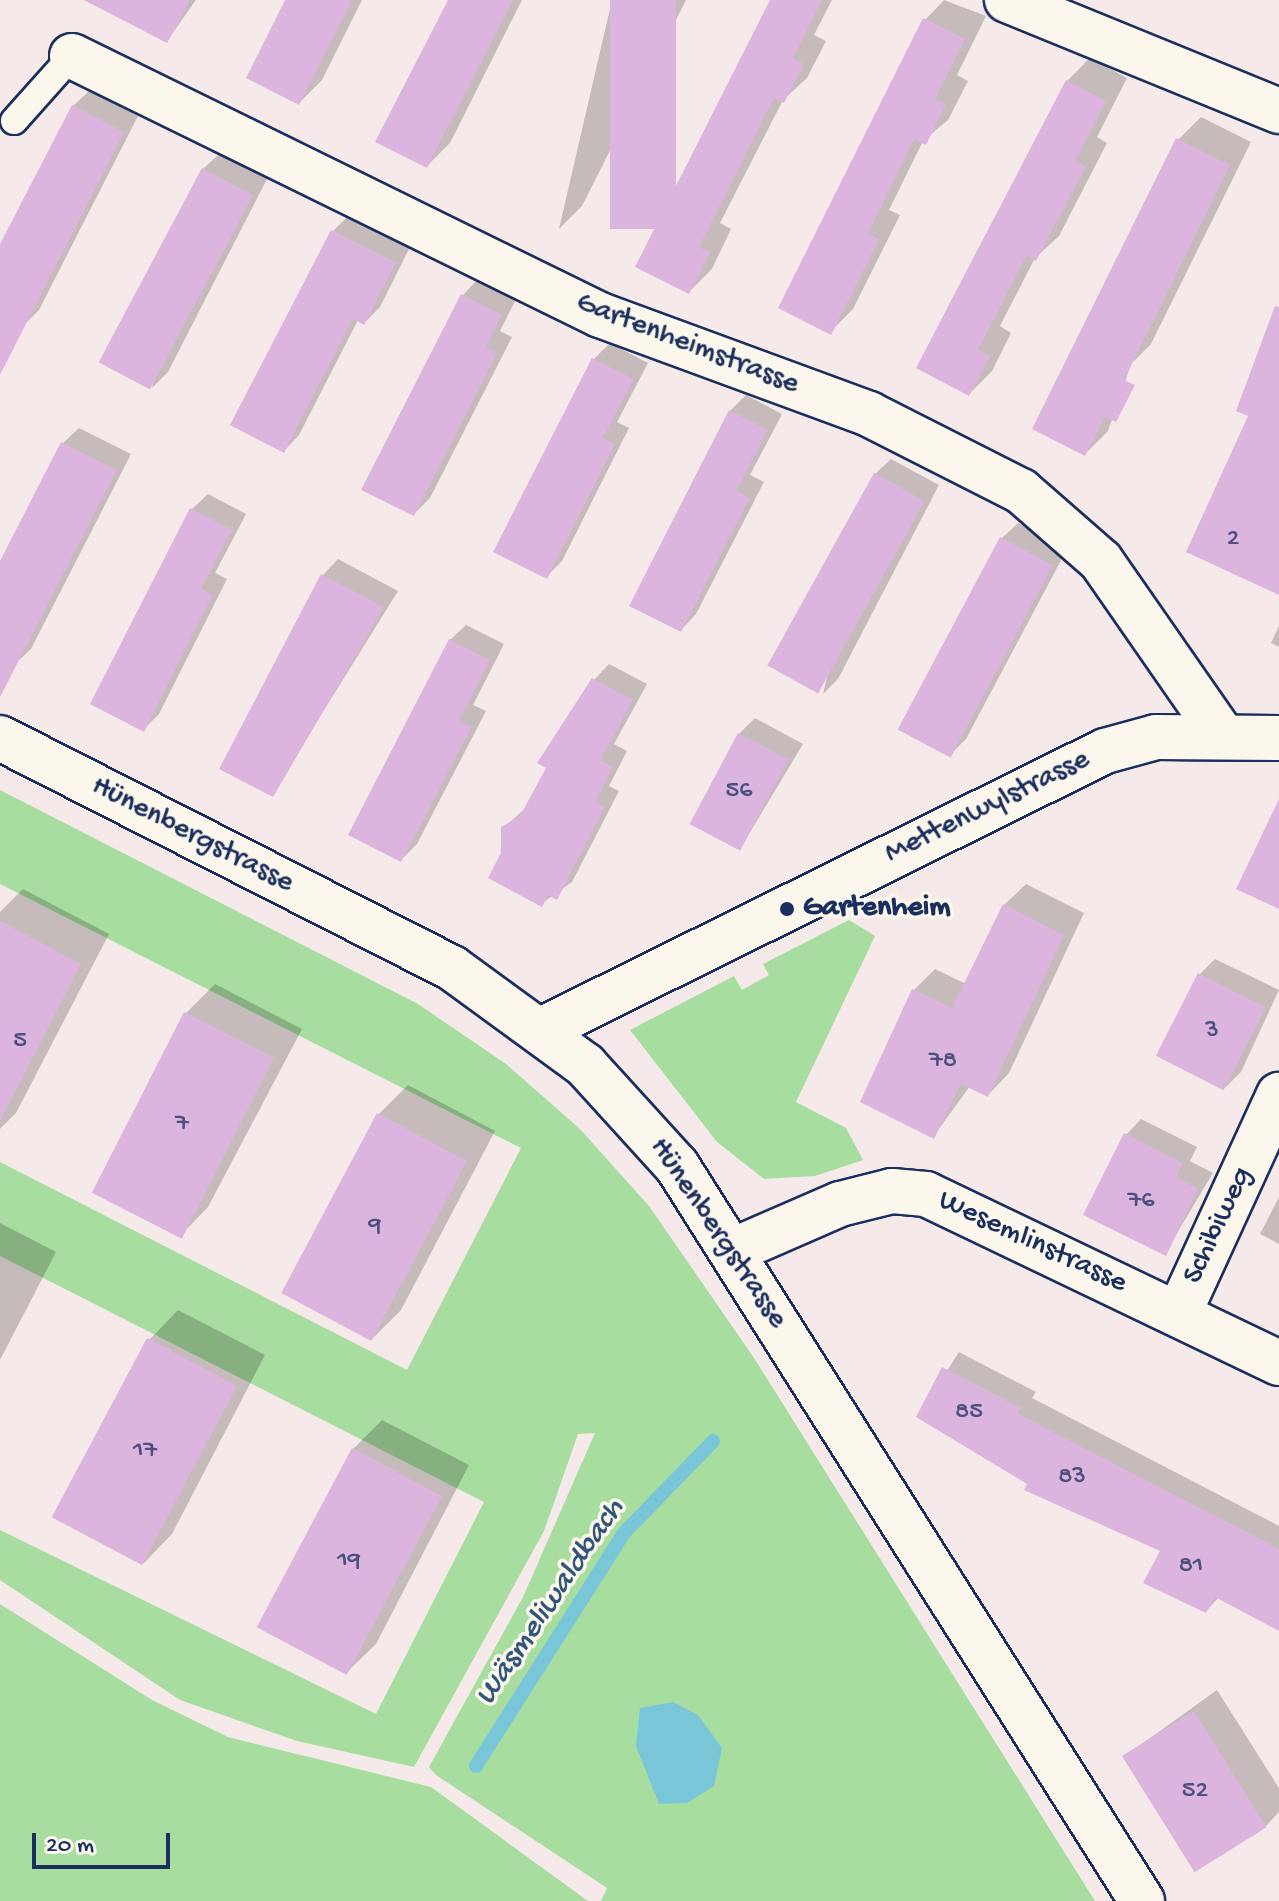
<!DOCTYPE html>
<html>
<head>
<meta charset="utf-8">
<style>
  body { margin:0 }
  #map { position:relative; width:1279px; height:1901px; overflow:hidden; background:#f5eae9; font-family:"Gochi Hand",sans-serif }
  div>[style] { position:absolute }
  .green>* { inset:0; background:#a8dda0 }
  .water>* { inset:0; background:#79c6d8 }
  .shadow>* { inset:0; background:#0003 }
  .stream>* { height:14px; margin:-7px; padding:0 7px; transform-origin:7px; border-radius:7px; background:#79c6d8 }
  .building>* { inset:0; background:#dbb5de; transform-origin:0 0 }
  .roads { filter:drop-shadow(2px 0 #1b2f5e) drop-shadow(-2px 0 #1b2f5e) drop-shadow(0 2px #1b2f5e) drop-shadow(0 -2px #1b2f5e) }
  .lane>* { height:26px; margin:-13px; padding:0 13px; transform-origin:13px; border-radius:13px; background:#fbf7ec }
  .street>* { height:44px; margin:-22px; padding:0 22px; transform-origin:22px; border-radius:22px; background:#fbf7ec }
  .secondary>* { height:44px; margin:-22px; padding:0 22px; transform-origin:22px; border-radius:22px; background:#fbf7ec }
  .dots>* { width:22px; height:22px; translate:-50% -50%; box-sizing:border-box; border:4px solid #fbf7ec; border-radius:50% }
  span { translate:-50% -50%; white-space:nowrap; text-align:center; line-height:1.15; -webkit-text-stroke:7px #fbf7ec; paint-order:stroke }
  .number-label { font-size:26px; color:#4b507e }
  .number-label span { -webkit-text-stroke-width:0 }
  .street-label { font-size:30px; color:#1b2f5e }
  .poi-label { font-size:30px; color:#1b2f5e; font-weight:700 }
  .left { translate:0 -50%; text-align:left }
  .water-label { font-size:32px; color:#32557c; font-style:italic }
  .scale { position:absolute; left:32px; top:1833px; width:138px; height:36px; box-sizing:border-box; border:4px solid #1b2f5e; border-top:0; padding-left:10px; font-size:24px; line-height:28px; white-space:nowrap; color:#1b2f5e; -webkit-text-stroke:6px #fbf7ec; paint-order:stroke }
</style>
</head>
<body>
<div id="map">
  <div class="green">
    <div style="clip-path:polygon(0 790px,418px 1004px,506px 1064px,579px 1128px,649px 1206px,754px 1358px,1095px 1901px,601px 1901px,607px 1888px,436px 1775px,429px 1767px,523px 1597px,595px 1433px,578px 1434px,544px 1531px,414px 1767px,297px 1741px,180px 1700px,0 1580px,0 1530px,376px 1714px,484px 1502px,0 1256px,0 1162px,407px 1370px,521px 1148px,0 884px)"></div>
    <div style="clip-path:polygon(849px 920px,875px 936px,796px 1102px,846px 1128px,863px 1160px,815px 1176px,764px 1179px,717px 1142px,630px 1030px,734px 976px,742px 990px,769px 975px,763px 964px)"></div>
    <div style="clip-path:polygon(0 1604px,152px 1700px,228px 1737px,431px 1787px,588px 1901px,0 1901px)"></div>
  </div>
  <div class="water">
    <div style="clip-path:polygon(673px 1702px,698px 1715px,722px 1748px,714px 1786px,687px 1803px,659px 1804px,636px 1746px,640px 1708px)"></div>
  </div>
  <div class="shadow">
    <div style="clip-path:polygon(123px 0,196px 0,167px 41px)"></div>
    <div style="clip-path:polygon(287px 0,362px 0,322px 80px,299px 103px)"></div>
    <div style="clip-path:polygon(450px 0,522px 0,450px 143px,427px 166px)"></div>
    <div style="clip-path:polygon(612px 0,686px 0,582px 206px,559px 229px)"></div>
    <div style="clip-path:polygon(772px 0,832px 0,814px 35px,826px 41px,807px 78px,783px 100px,720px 223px,731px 229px,712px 269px,689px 292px,638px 266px)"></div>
    <div style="clip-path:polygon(944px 0,986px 16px,957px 75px,968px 81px,948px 120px,923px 141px,889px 210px,900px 215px,853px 309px,830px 332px,925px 20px)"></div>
    <div style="clip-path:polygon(1090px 58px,1127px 78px,1097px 137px,1107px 143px,1059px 236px,1035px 258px,1000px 326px,1011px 333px,992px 371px,969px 394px,919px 367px,1067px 81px)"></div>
    <div style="clip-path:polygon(89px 91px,138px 116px,39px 310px,24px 325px,0 313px,0 248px,73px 106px)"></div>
    <div style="clip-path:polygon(1201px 117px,1251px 142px,1151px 344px,1131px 364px,1108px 431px,1085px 454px,1178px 140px)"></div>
    <div style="clip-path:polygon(219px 154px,267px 179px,168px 372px,152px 388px,203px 169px)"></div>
    <div style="clip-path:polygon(349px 215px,410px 247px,380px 307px,364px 323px,358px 320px,299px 435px,284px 451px,233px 425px,333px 231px)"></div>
    <div style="clip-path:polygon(478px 279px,516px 299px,500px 331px,512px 337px,430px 498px,414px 514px,463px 295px)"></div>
    <div style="clip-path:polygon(610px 343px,648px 363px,617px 422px,629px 428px,562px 561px,546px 577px,496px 551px,594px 359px)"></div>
    <div style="clip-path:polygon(746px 395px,782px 414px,750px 475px,764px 482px,696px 614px,681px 630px,730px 411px)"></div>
    <div style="clip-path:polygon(79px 428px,131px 454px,31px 649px,15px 664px,0 656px,0 566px,63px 443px)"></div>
    <div style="clip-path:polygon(891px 459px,939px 485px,838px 679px,823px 694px,875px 474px)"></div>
    <div style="clip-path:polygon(208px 494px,246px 514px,215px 573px,227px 579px,159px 714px,144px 729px,192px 509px)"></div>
    <div style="clip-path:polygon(1018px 523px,1067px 549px,966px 739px,950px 755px,1002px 538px)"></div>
    <div style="clip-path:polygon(338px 559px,398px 591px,272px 794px,323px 575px)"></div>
    <div style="clip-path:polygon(466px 625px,504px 644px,473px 705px,486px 711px,417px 844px,401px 860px,450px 640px)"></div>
    <div style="clip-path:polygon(1279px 626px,1279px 647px,1271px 643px)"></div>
    <div style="clip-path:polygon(609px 664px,647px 684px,614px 744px,627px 751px,609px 786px,619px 791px,572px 882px,541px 904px,503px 853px,503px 828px,527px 807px,594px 680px)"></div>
    <div style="clip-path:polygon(755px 718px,803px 744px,740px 849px,739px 734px)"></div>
    <div style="clip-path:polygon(1026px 884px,1084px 913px,1009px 1073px,988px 1095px,970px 1086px,933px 1137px,914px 990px,935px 969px,966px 984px,1004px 905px)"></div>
    <div style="clip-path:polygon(23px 889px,109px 934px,16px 1113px,0 1129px,0 912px)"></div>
    <div style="clip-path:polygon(1215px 959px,1279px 990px,1241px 1072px,1225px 1088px,1200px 974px)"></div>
    <div style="clip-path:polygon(215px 984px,302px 1029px,208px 1207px,179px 1237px,93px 1191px,186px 1013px)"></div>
    <div style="clip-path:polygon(408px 1085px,495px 1131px,401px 1310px,372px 1339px,379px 1114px)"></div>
    <div style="clip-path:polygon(1141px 1119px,1197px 1147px,1190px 1161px,1213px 1173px,1165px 1253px,1126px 1135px)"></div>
    <div style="clip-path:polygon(1279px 1197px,1279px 1244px,1260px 1234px)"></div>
    <div style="clip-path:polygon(0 1223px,56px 1252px,0 1360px)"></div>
    <div style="clip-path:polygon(178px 1310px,265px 1355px,172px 1534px,143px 1564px,149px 1340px)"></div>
    <div style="clip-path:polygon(959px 1352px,1036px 1392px,1032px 1398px,1279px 1526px,1279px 1629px,1219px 1597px,1206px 1611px,1162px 1550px,1027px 1489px,1030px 1483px,918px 1416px)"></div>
    <div style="clip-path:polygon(382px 1420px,469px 1465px,376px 1644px,346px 1673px,353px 1449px)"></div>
    <div style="clip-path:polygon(1217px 1690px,1279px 1788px,1279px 1812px,1266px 1826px,1125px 1756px)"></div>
  </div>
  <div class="stream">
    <div style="left:476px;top:1766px;width:276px;rotate:-57.6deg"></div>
    <div style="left:624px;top:1533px;width:128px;rotate:-45.9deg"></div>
  </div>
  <div class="building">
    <div style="clip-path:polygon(84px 0,190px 0,167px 43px)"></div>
    <div style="clip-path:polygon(285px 0,352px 0,299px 105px,246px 78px)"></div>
    <div style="clip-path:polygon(448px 0,513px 0,427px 168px,375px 142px)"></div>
    <div style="left:610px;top:0;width:66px;height:229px"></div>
    <div style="clip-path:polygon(770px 0,822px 0,793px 58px,804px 64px,784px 103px,774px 98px,699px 247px,710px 252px,689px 294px,635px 267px)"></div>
    <div style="clip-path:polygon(923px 18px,965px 39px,935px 99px,946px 104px,926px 145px,914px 139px,868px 233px,879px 239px,831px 335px,778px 308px)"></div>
    <div style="clip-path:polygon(1066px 80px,1106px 101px,1075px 161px,1086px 166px,1036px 261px,1026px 256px,978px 350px,990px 356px,969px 396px,916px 368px)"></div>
    <div style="clip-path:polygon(72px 105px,124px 132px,0 375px,0 244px)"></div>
    <div style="clip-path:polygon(1176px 138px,1230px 165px,1124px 380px,1135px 385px,1116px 422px,1105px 417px,1085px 456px,1032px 429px)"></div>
    <div style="left:202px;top:168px;width:58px;height:220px;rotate:28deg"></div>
    <div style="clip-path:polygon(331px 230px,396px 263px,364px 325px,353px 319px,284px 453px,230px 425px)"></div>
    <div style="clip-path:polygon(461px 294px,502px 315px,486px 347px,497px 353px,414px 516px,361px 490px)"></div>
    <div style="clip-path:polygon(1275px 306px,1279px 307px,1279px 595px,1186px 552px,1248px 416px,1236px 411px)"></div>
    <div style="clip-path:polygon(592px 358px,634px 379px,603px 438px,615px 444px,547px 579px,493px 552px)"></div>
    <div style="clip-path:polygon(729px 410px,768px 430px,736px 491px,750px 498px,681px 632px,629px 606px)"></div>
    <div style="clip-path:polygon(61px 442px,117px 470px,0 697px,0 561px)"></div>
    <div style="left:874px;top:473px;width:58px;height:220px;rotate:29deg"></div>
    <div style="clip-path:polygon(190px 508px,232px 530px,201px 589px,213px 595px,144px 732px,90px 704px)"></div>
    <div style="left:1000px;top:537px;width:60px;height:218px;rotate:28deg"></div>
    <div style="clip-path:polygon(321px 574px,384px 607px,273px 797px,219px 769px)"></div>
    <div style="clip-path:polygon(449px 639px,490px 660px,459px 721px,472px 727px,401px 862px,348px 835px)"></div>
    <div style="clip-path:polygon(592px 678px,633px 700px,600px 760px,613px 767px,595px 802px,605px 807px,557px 900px,548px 895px,542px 907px,488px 878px,501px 853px,501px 827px,520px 816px,546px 768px,537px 763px)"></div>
    <div style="left:738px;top:733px;width:57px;height:103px;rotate:28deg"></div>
    <div style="clip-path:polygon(1279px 799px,1279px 909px,1236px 889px)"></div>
    <div style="clip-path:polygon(1003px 904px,1064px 935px,988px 1097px,961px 1084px,934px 1139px,860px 1102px,912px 989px,952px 1008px)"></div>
    <div style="clip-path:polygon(0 921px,81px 964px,0 1121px)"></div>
    <div style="left:1198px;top:973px;width:76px;height:93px;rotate:27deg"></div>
    <div style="left:184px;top:1012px;width:101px;height:203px;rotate:27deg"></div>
    <div style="left:377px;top:1113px;width:102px;height:204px;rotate:28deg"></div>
    <div style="clip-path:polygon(1124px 1133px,1183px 1163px,1176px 1177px,1198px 1189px,1166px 1256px,1083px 1215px)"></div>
    <div style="left:147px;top:1338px;width:102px;height:203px;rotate:28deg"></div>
    <div style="clip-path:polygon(942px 1367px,1021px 1408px,1018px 1414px,1279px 1549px,1279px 1631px,1215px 1597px,1206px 1613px,1143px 1583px,1160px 1551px,1024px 1490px,1027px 1484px,916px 1417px)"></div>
    <div style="left:352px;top:1448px;width:102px;height:203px;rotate:28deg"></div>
    <div style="left:1194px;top:1711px;width:137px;height:85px;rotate:58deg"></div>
  </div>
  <div class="roads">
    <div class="lane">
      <div style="left:14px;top:121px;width:87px;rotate:-48.3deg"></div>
    </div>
    <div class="street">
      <div style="left:1007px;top:0;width:294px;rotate:22.2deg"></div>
      <div style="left:72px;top:56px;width:588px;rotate:26.13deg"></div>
      <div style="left:600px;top:315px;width:287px;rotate:20.2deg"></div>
      <div style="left:869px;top:414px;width:170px;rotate:26.9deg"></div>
      <div style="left:1021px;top:491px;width:106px;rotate:41.2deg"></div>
      <div style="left:1101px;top:561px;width:208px;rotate:55.2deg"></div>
      <div style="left:541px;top:1030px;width:629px;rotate:-26.32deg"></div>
      <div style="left:1105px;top:751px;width:53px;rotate:-15.4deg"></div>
      <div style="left:1156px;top:737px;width:123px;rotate:0.5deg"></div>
      <div style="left:732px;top:1251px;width:118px;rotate:-23.5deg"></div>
      <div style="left:840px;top:1204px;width:54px;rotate:-14deg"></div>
      <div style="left:892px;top:1191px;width:34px;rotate:5deg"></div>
      <div style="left:926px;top:1194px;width:391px;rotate:25.6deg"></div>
      <div style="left:1179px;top:1313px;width:240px;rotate:-65.4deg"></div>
    </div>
    <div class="secondary">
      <div style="left:0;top:738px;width:507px;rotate:26.97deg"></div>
      <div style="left:452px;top:968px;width:165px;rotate:36.1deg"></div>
      <div style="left:585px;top:1065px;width:137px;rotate:47.7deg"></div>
      <div style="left:677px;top:1166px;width:870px;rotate:57.68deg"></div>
    </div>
  </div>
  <div class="dots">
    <div style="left:787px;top:909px;background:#1b2f5e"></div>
  </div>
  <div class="number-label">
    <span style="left:1233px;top:540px">2</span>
    <span style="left:739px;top:792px">56</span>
    <span style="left:1212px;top:1032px">3</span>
    <span style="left:20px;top:1042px">5</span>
    <span style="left:943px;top:1062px">78</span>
    <span style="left:182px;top:1125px">7</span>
    <span style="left:1141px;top:1202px">76</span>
    <span style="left:375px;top:1227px">9</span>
    <span style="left:969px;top:1413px">85</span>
    <span style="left:145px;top:1452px">17</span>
    <span style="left:1072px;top:1478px">83</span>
    <span style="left:349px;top:1562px">19</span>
    <span style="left:1191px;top:1567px">81</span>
    <span style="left:1195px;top:1792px">52</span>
  </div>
  <div class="street-label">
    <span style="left:687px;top:345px;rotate:21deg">Gartenheimstrasse</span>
    <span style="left:988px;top:808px;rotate:-26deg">Mettenwylstrasse</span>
    <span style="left:192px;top:836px;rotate:27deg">Hünenbergstrasse</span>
    <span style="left:1219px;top:1226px;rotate:-65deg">Schibiweg</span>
    <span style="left:717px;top:1234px;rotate:56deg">Hünenbergstrasse</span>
    <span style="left:1032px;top:1243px;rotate:25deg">Wesemlinstrasse</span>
  </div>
  <div class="poi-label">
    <span class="left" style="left:803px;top:909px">Gartenheim</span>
  </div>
  <div class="water-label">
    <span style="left:551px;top:1603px;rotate:-56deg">Wäsmeliwaldbach</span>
  </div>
  <div class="scale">20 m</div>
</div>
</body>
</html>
